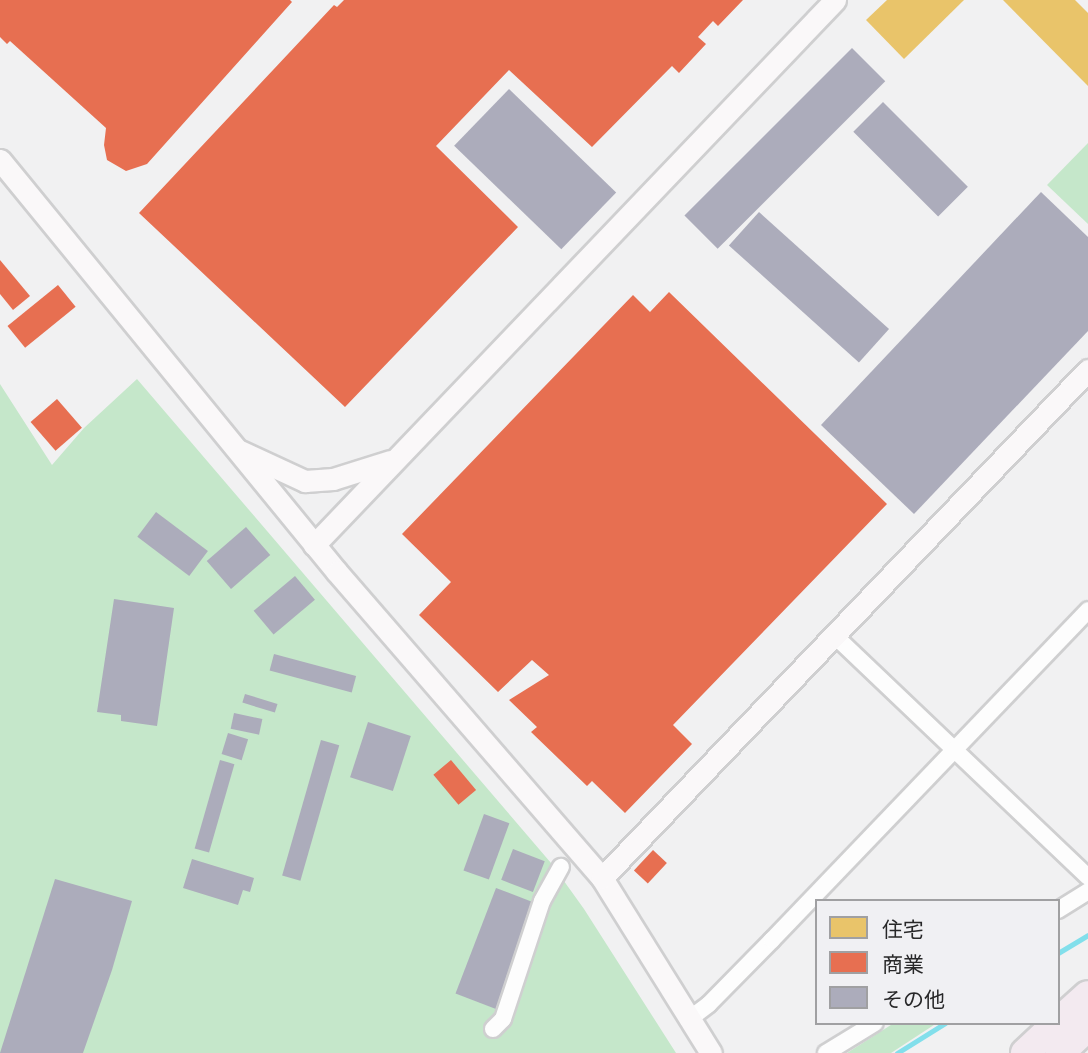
<!DOCTYPE html>
<html>
<head>
<meta charset="utf-8">
<style>
  body { margin:0 }
  #map { position:relative; width:1088px; height:1053px; overflow:hidden; background:#f1f1f2; font-family:Quicksand,"Noto Sans JP",sans-serif }
  div>[style] { position:absolute }
  .green>* { inset:0; background:#c5e7ca }
  .homes>* { inset:0; background:#e9c46a }
  .shops>* { inset:0; background:#e76f51; transform-origin:0 0 }
  .stream>* { height:5px; margin:-2.5px; padding:0 2.5px; transform-origin:2.5px; border-radius:2.5px; background:#82dfeb }
  .building>* { inset:0; background:#acacbb; transform-origin:0 0 }
  .roads { filter:drop-shadow(2px 0 #cfcfd0) drop-shadow(-2px 0 #cfcfd0) drop-shadow(0 2px #cfcfd0) drop-shadow(0 -2px #cfcfd0) }
  .street>* { height:16px; margin:-8px; padding:0 8px; transform-origin:8px; border-radius:8px; background:#fdfdfd }
  .secondary>* { height:21px; margin:-10.5px; padding:0 10.5px; transform-origin:10.5px; border-radius:10.5px; background:#faf8f9 }
  .highway>* { height:28px; margin:-14px; padding:0 14px; transform-origin:14px; border-radius:14px; background:#f3eaf0 }
  span { translate:-50% -50%; white-space:nowrap; text-align:center; line-height:1.15; -webkit-text-stroke:7px #f0f0f3; paint-order:stroke }
  .legend { position:absolute; left:815px; top:899px; width:245px; height:126px; box-sizing:border-box; background:#f0f0f3; border:2px solid #a0a0a2; margin:0; padding:9px 12px; list-style:none; font-size:21px; color:#282829 }
  .legend li { display:flex; align-items:center; gap:14px; height:35px }
  .legend b { width:35px; border:2px solid #a0a0a2 }
</style>
</head>
<body>
<div id="map">
  <div class="green">
    <div style="clip-path:polygon(1088px 143px,1088px 224px,1047px 185px)"></div>
    <div style="clip-path:polygon(137px 379px,551px 863px,584px 909px,676px 1053px,0 1053px,0 384px,52px 465px,84px 428px)"></div>
    <div style="clip-path:polygon(894px 1023px,937px 1023px,891px 1053px,847px 1053px)"></div>
  </div>
  <div class="homes">
    <div style="clip-path:polygon(887px 0,964px 0,904px 59px,866px 20px)"></div>
    <div style="clip-path:polygon(1003px 0,1075px 0,1088px 13px,1088px 86px)"></div>
  </div>
  <div class="shops">
    <div style="clip-path:polygon(0 0,290px 0,292px 2px,147px 164px,126px 171px,107px 160px,104px 145px,106px 128px,10px 41px,7px 44px,0 37px)"></div>
    <div style="clip-path:polygon(344px 0,743px 0,718px 26px,713px 21px,698px 37px,706px 44px,679px 73px,672px 66px,592px 147px,509px 70px,436px 146px,518px 227px,345px 407px,139px 213px,334px 5px,337px 7px)"></div>
    <div style="clip-path:polygon(0 260px,30px 296px,13px 310px,0 294px)"></div>
    <div style="left:58px;top:285px;width:28px;height:65px;rotate:51deg"></div>
    <div style="clip-path:polygon(669px 292px,887px 504px,673px 725px,692px 744px,625px 813px,592px 781px,587px 786px,531px 732px,537px 727px,509px 700px,549px 675px,532px 660px,498px 692px,419px 615px,451px 582px,402px 534px,633px 295px,650px 312px)"></div>
    <div style="left:57px;top:399px;width:38px;height:35px;rotate:49deg"></div>
    <div style="left:451px;top:760px;width:39px;height:23px;rotate:50deg"></div>
    <div style="left:653px;top:850px;width:19px;height:28px;rotate:43deg"></div>
  </div>
  <div class="stream">
    <div style="left:1058px;top:953px;width:35px;rotate:-31deg"></div>
    <div style="left:897px;top:1053px;width:57px;rotate:-32deg"></div>
  </div>
  <div class="building">
    <div style="left:852px;top:48px;width:47px;height:237px;rotate:45deg"></div>
    <div style="left:509px;top:89px;width:149px;height:79px;rotate:44deg"></div>
    <div style="left:883px;top:102px;width:120px;height:42px;rotate:45deg"></div>
    <div style="clip-path:polygon(1041px 192px,1088px 237px,1088px 331px,914px 514px,821px 425px)"></div>
    <div style="left:759px;top:212px;width:175px;height:45px;rotate:42deg"></div>
    <div style="left:156px;top:512px;width:65px;height:31px;rotate:37deg"></div>
    <div style="left:246px;top:527px;width:37px;height:52px;rotate:49deg"></div>
    <div style="left:295px;top:576px;width:31px;height:54px;rotate:50deg"></div>
    <div style="clip-path:polygon(114px 599px,174px 608px,157px 726px,121px 721px,121px 715px,97px 712px)"></div>
    <div style="left:274px;top:654px;width:85px;height:17px;rotate:15deg"></div>
    <div style="left:245px;top:694px;width:34px;height:9px;rotate:17deg"></div>
    <div style="left:234px;top:713px;width:29px;height:16px;rotate:12deg"></div>
    <div style="left:368px;top:722px;width:45px;height:58px;rotate:18deg"></div>
    <div style="left:228px;top:733px;width:21px;height:22px;rotate:17deg"></div>
    <div style="left:321px;top:740px;width:19px;height:141px;rotate:16deg"></div>
    <div style="left:220px;top:760px;width:15px;height:92px;rotate:16deg"></div>
    <div style="left:484px;top:814px;width:27px;height:60px;rotate:20deg"></div>
    <div style="left:513px;top:849px;width:34px;height:33px;rotate:21deg"></div>
    <div style="clip-path:polygon(192px 859px,254px 878px,250px 892px,243px 890px,238px 905px,183px 888px)"></div>
    <div style="clip-path:polygon(55px 879px,132px 901px,112px 970px,83px 1053px,0 1053px)"></div>
    <div style="left:496px;top:888px;width:44px;height:113px;rotate:21deg"></div>
  </div>
  <div class="roads">
    <div class="street">
      <div style="left:835px;top:636px;width:349px;rotate:43.6deg"></div>
      <div style="left:1058px;top:910px;width:36px;rotate:-32deg"></div>
      <div style="left:688px;top:1020px;width:26px;rotate:-37deg"></div>
      <div style="left:709px;top:1004px;width:90px;rotate:-45.5deg"></div>
      <div style="left:772px;top:940px;width:457px;rotate:-46.2deg"></div>
      <div style="left:493px;top:1029px;width:14px;rotate:-45deg"></div>
      <div style="left:503px;top:1019px;width:124px;rotate:-71.7deg"></div>
      <div style="left:542px;top:901px;width:39px;rotate:-61deg"></div>
      <div style="left:826px;top:1053px;width:57px;rotate:-31.5deg"></div>
    </div>
    <div class="secondary">
      <div style="left:0;top:160px;width:532px;rotate:50.72deg"></div>
      <div style="left:337px;top:572px;width:405px;rotate:49.1deg"></div>
      <div style="left:602px;top:878px;width:206px;rotate:58.1deg"></div>
      <div style="left:240px;top:451px;width:72px;rotate:24.8deg"></div>
      <div style="left:305px;top:481px;width:28px;rotate:-4deg"></div>
      <div style="left:333px;top:479px;width:60px;rotate:-17.5deg"></div>
      <div style="left:314px;top:545px;width:754px;rotate:-46.29deg"></div>
      <div style="left:602px;top:878px;width:703px;rotate:-46.27deg"></div>
    </div>
    <div class="highway">
      <div style="left:1058px;top:1022px;width:40px;rotate:-42deg"></div>
      <div style="left:1025px;top:1053px;width:44px;rotate:-43.2deg"></div>
      <div style="left:1060px;top:1053px;width:38px;rotate:-43deg"></div>
    </div>
  </div>
  <ul class="legend">
  <li><b style="height:19px;background:#e9c46a"></b>住宅</li>
  <li><b style="height:19px;background:#e76f51"></b>商業</li>
  <li><b style="height:19px;background:#acacbb"></b>その他</li>
  </ul>
</div>
</body>
</html>
